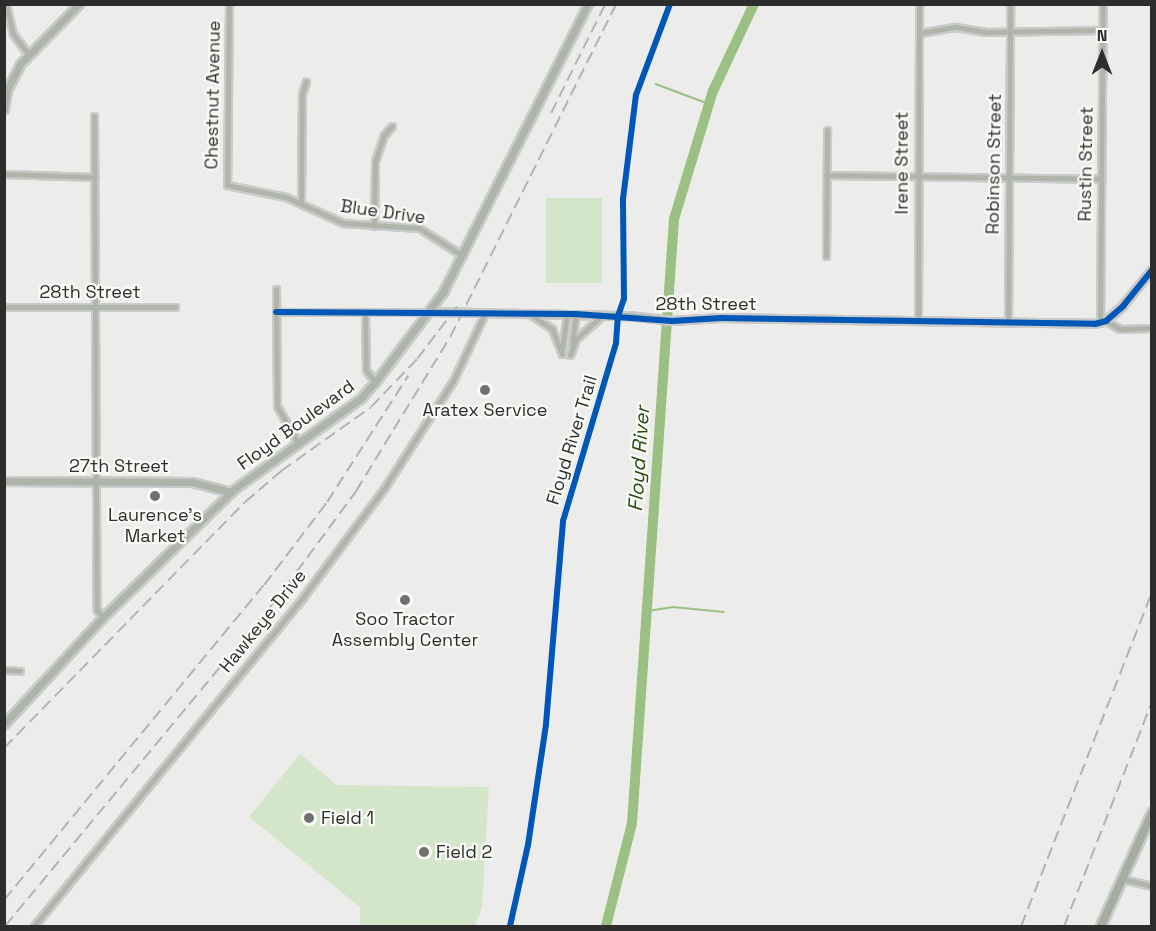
<!DOCTYPE html>
<html>
<head>
<meta charset="utf-8">
<style>
  body { margin:0 }
  #map { position:relative; width:1156px; height:931px; overflow:hidden; background:#ecedeb; font-family:"Space Grotesk",sans-serif }
  div>[style] { position:absolute }
  .green>* { inset:0; background:#d4e6c9; transform-origin:0 0 }
  .stream>* { height:1.5px; margin:-0.75px; padding:0 0.75px; transform-origin:0.75px; border-radius:0.75px; background:#9bc083 }
  .river>* { height:10px; margin:-5px; padding:0 5px; transform-origin:5px; border-radius:5px; background:#9bc083 }
  .roads { filter:drop-shadow(2px 0 #c9cac9) drop-shadow(-2px 0 #c9cac9) drop-shadow(0 2px #c9cac9) drop-shadow(0 -2px #c9cac9) }
  .minor>* { height:5px; margin:-2.5px; padding:0 2.5px; transform-origin:2.5px; border-radius:2.5px; background:#afb5aa }
  .tertiary>* { height:6px; margin:-3px; padding:0 3px; transform-origin:3px; border-radius:3px; background:#afb5aa }
  .secondary>* { height:7px; margin:-3.5px; padding:0 3.5px; transform-origin:3.5px; border-radius:3.5px; background:#adb4aa }
  .primary>* { height:8px; margin:-4px; padding:0 4px; transform-origin:4px; border-radius:4px; background:#a5aca0 }
  .rail>* { height:1.5px; margin-top:-0.75px; transform-origin:0; background:repeating-linear-gradient(90deg,#b0b4af 0 12px,transparent 0 18px) }
  .cycleway>* { height:6px; margin:-3px; padding:0 3px; transform-origin:3px; border-radius:3px; background:#0057b8 }
  .dots>* { width:16px; height:16px; translate:-50% -50%; box-sizing:border-box; border:3px solid #f9fbf7; border-radius:50% }
  span { translate:-50% -50%; white-space:nowrap; text-align:center; line-height:1.15; -webkit-text-stroke:4.5px #f9fbf7; paint-order:stroke }
  .street-label { font-size:18px; color:#2c2d2c }
  .poi-label { font-size:18px; color:#2c2d2c }
  .left { translate:0 -50%; text-align:left }
  .water-label { font-size:20px; color:#294b0e; font-style:italic }
  .frame { position:absolute; inset:0; border:6px solid #2c2d2c; pointer-events:none }
  .north { position:absolute; left:1072px; top:24px; width:60px; height:60px; -webkit-text-stroke:4px #f9fbf7; paint-order:stroke; rotate:0deg; font-size:16px; font-weight:700; line-height:24px; text-align:center; color:#2c2d2c }
  .north::after { content:''; display:block; margin:auto; width:21px; height:27px; background:#2c2d2c; clip-path:polygon(50% 0,100% 100%,50% 72%,0 100%) }
</style>
</head>
<body>
<div id="map">
  <div class="green">
    <div style="left:546px;top:198px;width:56px;height:85px"></div>
    <div style="clip-path:polygon(300px 754px,337px 785px,489px 787px,482px 908px,475px 926px,360px 926px,360px 907px,249px 817px)"></div>
  </div>
  <div class="stream">
    <div style="left:656px;top:84px;width:57px;rotate:20.7deg"></div>
    <div style="left:648px;top:611px;width:25px;rotate:-9deg"></div>
    <div style="left:673px;top:607px;width:51px;rotate:5.6deg"></div>
  </div>
  <div class="river">
    <div style="left:606px;top:926px;width:106px;rotate:-75.8deg"></div>
    <div style="left:632px;top:823px;width:605px;rotate:-86.02deg"></div>
    <div style="left:674px;top:219px;width:134px;rotate:-73.1deg"></div>
    <div style="left:713px;top:91px;width:96px;rotate:-64.8deg"></div>
  </div>
  <div class="roads">
    <div class="minor">
      <div style="left:6px;top:4px;width:31px;rotate:77deg"></div>
      <div style="left:13px;top:34px;width:26px;rotate:53deg"></div>
      <div style="left:229px;top:4px;width:181px;rotate:90.6deg"></div>
      <div style="left:227px;top:185px;width:60px;rotate:11.5deg"></div>
      <div style="left:286px;top:197px;width:63px;rotate:24.5deg"></div>
      <div style="left:343px;top:223px;width:76px;rotate:3.8deg"></div>
      <div style="left:419px;top:228px;width:52px;rotate:32.5deg"></div>
      <div style="left:920px;top:33px;width:36px;rotate:-10deg"></div>
      <div style="left:955px;top:27px;width:32px;rotate:9deg"></div>
      <div style="left:987px;top:32px;width:116px;rotate:-1deg"></div>
      <div style="left:94px;top:116px;width:494px;rotate:89.7deg"></div>
      <div style="left:97px;top:610px;width:9px;rotate:49deg"></div>
      <div style="left:4px;top:174px;width:91px;rotate:1.9deg"></div>
      <div style="left:826px;top:175px;width:275px;rotate:0.8deg"></div>
      <div style="left:301px;top:202px;width:108px;rotate:-89.5deg"></div>
      <div style="left:302px;top:94px;width:13px;rotate:-72deg"></div>
      <div style="left:374px;top:226px;width:65px;rotate:-89.1deg"></div>
      <div style="left:375px;top:161px;width:28px;rotate:-71deg"></div>
      <div style="left:384px;top:135px;width:12px;rotate:-48deg"></div>
      <div style="left:826px;top:256px;width:126px;rotate:-89.5deg"></div>
      <div style="left:276px;top:289px;width:117px;rotate:89.5deg"></div>
      <div style="left:277px;top:406px;width:43px;rotate:60.4deg"></div>
      <div style="left:4px;top:307px;width:171px"></div>
      <div style="left:276px;top:312px;width:154px"></div>
      <div style="left:365px;top:313px;width:57px;rotate:89deg"></div>
      <div style="left:366px;top:370px;width:15px;rotate:53deg"></div>
      <div style="left:530px;top:314px;width:27px;rotate:34deg"></div>
      <div style="left:552px;top:329px;width:27px;rotate:68deg"></div>
      <div style="left:918px;top:321px;width:317px;rotate:-89.8deg"></div>
      <div style="left:1106px;top:321px;width:16px;rotate:30deg"></div>
      <div style="left:1120px;top:329px;width:32px;rotate:-2deg"></div>
      <div style="left:1008px;top:323px;width:319px;rotate:-89.6deg"></div>
      <div style="left:1100px;top:323px;width:319px;rotate:-89.5deg"></div>
      <div style="left:572px;top:345px;width:31px;rotate:-83deg"></div>
      <div style="left:562px;top:349px;width:35px;rotate:-82deg"></div>
      <div style="left:570px;top:355px;width:17px;rotate:-69deg"></div>
      <div style="left:576px;top:339px;width:36px;rotate:-42deg"></div>
      <div style="left:4px;top:670px;width:16px;rotate:4deg"></div>
      <div style="left:1122px;top:879px;width:31px;rotate:13deg"></div>
      <div style="left:34px;top:926px;width:425px;rotate:-50.7deg"></div>
      <div style="left:303px;top:597px;width:137px;rotate:-53.3deg"></div>
      <div style="left:385px;top:487px;width:126px;rotate:-57.3deg"></div>
      <div style="left:453px;top:381px;width:75px;rotate:-64.8deg"></div>
    </div>
    <div class="tertiary">
      <div style="left:430px;top:312px;width:199px;rotate:1.2deg"></div>
      <div style="left:629px;top:316px;width:43px;rotate:6.6deg"></div>
      <div style="left:672px;top:321px;width:49px;rotate:-3.5deg"></div>
      <div style="left:721px;top:318px;width:374px;rotate:0.9deg"></div>
      <div style="left:1095px;top:324px;width:11px;rotate:-15deg"></div>
      <div style="left:1106px;top:321px;width:23px;rotate:-41deg"></div>
      <div style="left:1123px;top:306px;width:46px;rotate:-51.1deg"></div>
    </div>
    <div class="secondary">
      <div style="left:4px;top:109px;width:19px;rotate:-81deg"></div>
      <div style="left:7px;top:90px;width:29px;rotate:-63deg"></div>
      <div style="left:20px;top:64px;width:84px;rotate:-45.5deg"></div>
      <div style="left:4px;top:481px;width:188px;rotate:0.3deg"></div>
      <div style="left:192px;top:482px;width:40px;rotate:14.4deg"></div>
      <div style="left:4px;top:724px;width:146px;rotate:-47.2deg"></div>
      <div style="left:103px;top:617px;width:182px;rotate:-44.3deg"></div>
      <div style="left:233px;top:490px;width:158px;rotate:-35.7deg"></div>
      <div style="left:361px;top:398px;width:21px;rotate:-49deg"></div>
      <div style="left:375px;top:382px;width:113px;rotate:-52.9deg"></div>
      <div style="left:443px;top:292px;width:322px;rotate:-63.3deg"></div>
    </div>
    <div class="primary">
      <div style="left:1101px;top:926px;width:124px;rotate:-65.7deg"></div>
    </div>
  </div>
  <div class="rail">
    <div style="left:551px;top:113px;width:122px;rotate:-63.6deg"></div>
    <div style="left:4px;top:748px;width:344px;rotate:-45.6deg"></div>
    <div style="left:245px;top:502px;width:48px;rotate:-40.7deg"></div>
    <div style="left:281px;top:471px;width:110px;rotate:-35.4deg"></div>
    <div style="left:371px;top:407px;width:66px;rotate:-46.2deg"></div>
    <div style="left:417px;top:359px;width:68px;rotate:-52.8deg"></div>
    <div style="left:4px;top:900px;width:408px;rotate:-50.5deg"></div>
    <div style="left:264px;top:585px;width:104px;rotate:-52.8deg"></div>
    <div style="left:327px;top:502px;width:150px;rotate:-57.3deg"></div>
    <div style="left:5px;top:926px;width:423px;rotate:-50.3deg"></div>
    <div style="left:275px;top:601px;width:137px;rotate:-53.6deg"></div>
    <div style="left:356px;top:491px;width:180px;rotate:-58.6deg"></div>
    <div style="left:450px;top:337px;width:372px;rotate:-63.5deg"></div>
    <div style="left:1021px;top:926px;width:359px;rotate:-68.6deg"></div>
    <div style="left:1064px;top:926px;width:241px;rotate:-68.6deg"></div>
  </div>
  <div class="cycleway">
    <div style="left:276px;top:312px;width:300px;rotate:0.4deg"></div>
    <div style="left:576px;top:314px;width:96px;rotate:4.2deg"></div>
    <div style="left:672px;top:321px;width:49px;rotate:-3.5deg"></div>
    <div style="left:721px;top:318px;width:374px;rotate:0.9deg"></div>
    <div style="left:1095px;top:324px;width:11px;rotate:-15deg"></div>
    <div style="left:1106px;top:321px;width:23px;rotate:-41deg"></div>
    <div style="left:1123px;top:306px;width:46px;rotate:-51.1deg"></div>
    <div style="left:510px;top:926px;width:83px;rotate:-77.5deg"></div>
    <div style="left:528px;top:845px;width:122px;rotate:-81.5deg"></div>
    <div style="left:546px;top:724px;width:204px;rotate:-85.2deg"></div>
    <div style="left:563px;top:521px;width:186px;rotate:-73.4deg"></div>
    <div style="left:616px;top:343px;width:27px;rotate:-86deg"></div>
    <div style="left:618px;top:316px;width:18px;rotate:-71deg"></div>
    <div style="left:624px;top:299px;width:100px;rotate:-90.6deg"></div>
    <div style="left:623px;top:199px;width:105px;rotate:-82.9deg"></div>
    <div style="left:636px;top:95px;width:97px;rotate:-69.5deg"></div>
  </div>
  <div class="dots">
    <div style="left:485px;top:390px;background:#6f706f"></div>
    <div style="left:155px;top:496px;background:#6f706f"></div>
    <div style="left:405px;top:600px;background:#6f706f"></div>
    <div style="left:309px;top:818px;background:#6f706f"></div>
    <div style="left:424px;top:852px;background:#6f706f"></div>
  </div>
  <div class="street-label">
    <span style="left:213px;top:95px;rotate:-89deg">Chestnut Avenue</span>
    <span style="left:902px;top:163px;rotate:-90deg">Irene Street</span>
    <span style="left:994px;top:164px;rotate:-89deg">Robinson Street</span>
    <span style="left:1086px;top:164px;rotate:-89deg">Rustin Street</span>
    <span style="left:383px;top:212px;rotate:8deg">Blue Drive</span>
    <span style="left:90px;top:292px">28th Street</span>
    <span style="left:706px;top:304px">28th Street</span>
    <span style="left:296px;top:425px;rotate:-36deg">Floyd Boulevard</span>
    <span style="left:572px;top:440px;rotate:-73deg">Floyd River Trail</span>
    <span style="left:119px;top:466px">27th Street</span>
    <span style="left:263px;top:621px;rotate:-51deg">Hawkeye Drive</span>
  </div>
  <div class="poi-label">
    <span style="left:485px;top:410px">Aratex Service</span>
    <span style="left:155px;top:526px">Laurence's<br>Market</span>
    <span style="left:405px;top:630px">Soo Tractor<br>Assembly Center</span>
    <span class="left" style="left:321px;top:818px">Field 1</span>
    <span class="left" style="left:436px;top:852px">Field 2</span>
  </div>
  <div class="water-label">
    <span style="left:639px;top:459px;rotate:-86deg">Floyd River</span>
  </div>
  <div class="frame"></div>
  <div class="north">N</div>
</div>
</body>
</html>
